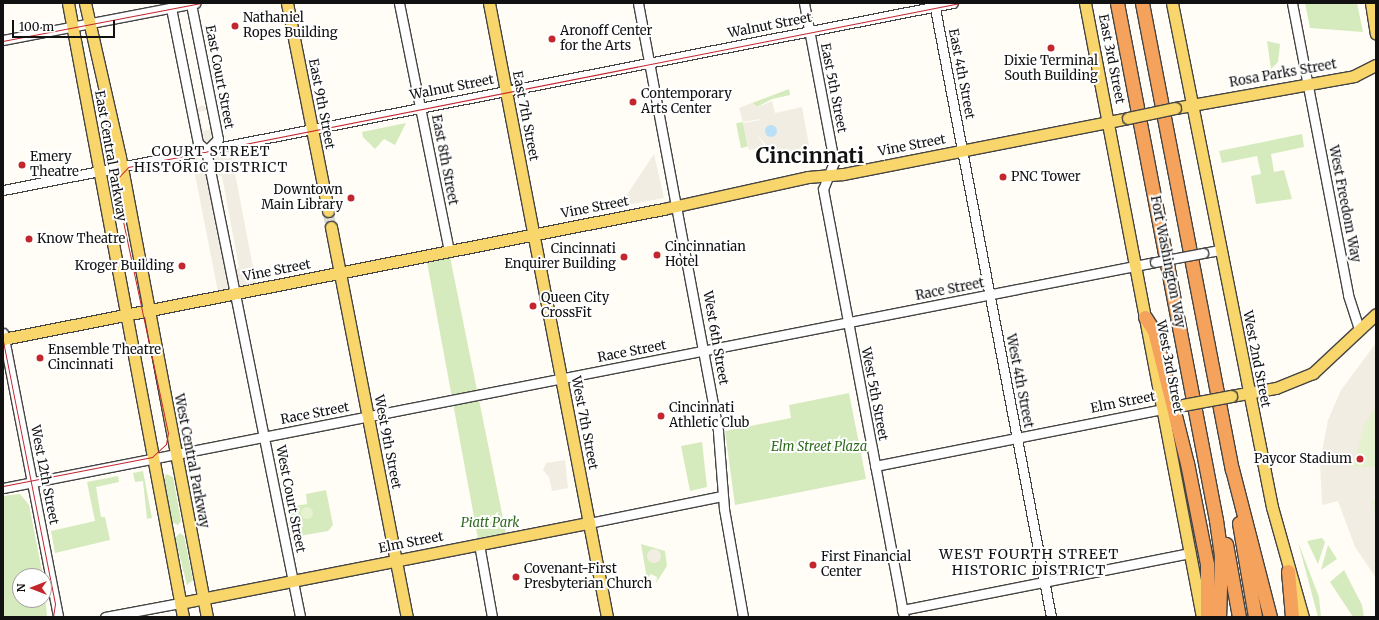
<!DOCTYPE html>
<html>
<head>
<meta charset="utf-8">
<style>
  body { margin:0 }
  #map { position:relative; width:1379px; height:620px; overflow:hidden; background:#fffdf5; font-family:Merriweather,serif }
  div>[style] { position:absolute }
  .green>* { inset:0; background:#d5ebbd; transform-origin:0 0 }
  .pitch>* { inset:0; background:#e6f2cf }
  .round { border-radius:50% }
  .plaza>* { inset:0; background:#f1ede2 }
  .water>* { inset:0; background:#b9e0f7 }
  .major-tunnel>* { height:11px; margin-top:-5.5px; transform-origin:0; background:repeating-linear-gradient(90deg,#dbdad3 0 11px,transparent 0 16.5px) }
  .roads { filter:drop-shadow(1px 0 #444) drop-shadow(-1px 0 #444) drop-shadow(0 1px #444) drop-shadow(0 -1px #444) }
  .minor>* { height:9px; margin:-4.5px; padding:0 4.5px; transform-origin:4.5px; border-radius:4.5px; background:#fff }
  .major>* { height:11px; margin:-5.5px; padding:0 5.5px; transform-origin:5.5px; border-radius:5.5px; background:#f9d66b }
  .highway>* { height:13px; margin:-6.5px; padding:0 6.5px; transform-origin:6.5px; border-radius:6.5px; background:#f5a25d }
  .tram>* { height:1px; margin:-0.5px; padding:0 0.5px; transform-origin:0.5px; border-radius:0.5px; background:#c4262e }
  .bridges { filter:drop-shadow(1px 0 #444) drop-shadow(-1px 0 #444) drop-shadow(0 1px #444) drop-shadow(0 -1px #444) }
  .minor-bridge>* { height:9px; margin:-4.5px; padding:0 4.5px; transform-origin:4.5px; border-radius:4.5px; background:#fff }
  .major-bridge>* { height:11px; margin:-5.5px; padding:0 5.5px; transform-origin:5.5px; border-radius:5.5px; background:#f9d66b }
  .dots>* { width:11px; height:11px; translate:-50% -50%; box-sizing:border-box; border:2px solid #fff; border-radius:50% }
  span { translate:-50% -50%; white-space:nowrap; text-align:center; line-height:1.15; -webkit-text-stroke:4px #fff; paint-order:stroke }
  .poi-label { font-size:13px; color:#111 }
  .left { translate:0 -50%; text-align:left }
  .right { translate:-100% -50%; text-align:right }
  .street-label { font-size:13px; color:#111 }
  .park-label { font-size:13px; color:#2f6b1f; font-style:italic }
  .neighbourhood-label { font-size:14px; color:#111; letter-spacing:1px }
  .town-label { font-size:21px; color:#111; font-weight:700 }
  .frame { position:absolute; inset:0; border:4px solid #111; pointer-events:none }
  .north { position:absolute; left:12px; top:568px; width:40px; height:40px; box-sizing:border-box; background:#fff; border:1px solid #a0a0a0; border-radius:50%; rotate:270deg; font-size:11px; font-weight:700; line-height:16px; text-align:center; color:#111 }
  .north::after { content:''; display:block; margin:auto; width:14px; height:18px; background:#c4262e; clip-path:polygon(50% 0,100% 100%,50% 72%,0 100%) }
  .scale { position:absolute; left:12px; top:20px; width:103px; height:18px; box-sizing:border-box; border:2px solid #111; border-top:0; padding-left:5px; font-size:12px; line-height:14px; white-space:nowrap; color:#111; -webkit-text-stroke:3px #fff; paint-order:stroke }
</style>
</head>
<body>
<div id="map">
  <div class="green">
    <div style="clip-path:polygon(1305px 3px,1357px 3px,1363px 32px,1310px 28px)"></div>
    <div style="clip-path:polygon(1267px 41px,1280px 44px,1278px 62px,1271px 69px)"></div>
    <div style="clip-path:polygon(789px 89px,790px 95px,772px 99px,757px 107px,752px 103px)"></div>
    <div style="left:743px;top:122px;width:25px;height:7px;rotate:79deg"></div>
    <div style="clip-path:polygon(406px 123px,395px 145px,384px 139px,375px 149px,363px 137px,362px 132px)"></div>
    <div style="clip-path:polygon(1302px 134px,1304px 147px,1271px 154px,1274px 172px,1284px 170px,1292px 199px,1256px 204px,1251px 176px,1261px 174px,1257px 156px,1222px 163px,1219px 151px)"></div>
    <div style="clip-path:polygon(449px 252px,507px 538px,479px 544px,426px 257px)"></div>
    <div style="clip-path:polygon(849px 393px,866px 479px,735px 505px,725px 431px,791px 418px,789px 405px)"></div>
    <div style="clip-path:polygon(702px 442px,707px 487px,690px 491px,681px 446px)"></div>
    <div style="clip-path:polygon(143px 471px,152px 518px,147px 519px,143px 481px,135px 482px,133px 473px)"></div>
    <div style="clip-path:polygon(166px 474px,173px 477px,181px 521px,178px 525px,172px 522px,164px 479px)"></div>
    <div style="clip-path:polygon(118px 476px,119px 482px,96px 487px,101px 517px,105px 517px,110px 540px,55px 553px,51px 531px,95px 521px,87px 482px)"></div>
    <div style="clip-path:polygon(326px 490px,333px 525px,328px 531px,294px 537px,289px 507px,307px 504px,306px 494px)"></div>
    <div style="clip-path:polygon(20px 494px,29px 505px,43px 576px,20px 576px,20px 600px,44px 600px,44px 582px,47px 617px,3px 617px,3px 496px)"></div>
    <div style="clip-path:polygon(180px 533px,184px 536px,193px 580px,187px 585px,175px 538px)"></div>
    <div style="clip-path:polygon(1322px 538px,1325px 542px,1318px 564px,1307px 541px)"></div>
    <div style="clip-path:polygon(1298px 542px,1319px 597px,1321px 617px,1318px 617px)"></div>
    <div style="clip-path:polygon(641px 544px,665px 551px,667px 566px,656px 583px,657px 577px,651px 574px,647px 579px)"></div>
    <div style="clip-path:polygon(1328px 545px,1337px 559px,1321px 570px)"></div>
    <div style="clip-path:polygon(1344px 570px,1362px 605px,1364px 617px,1353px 617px,1330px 582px)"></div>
  </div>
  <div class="pitch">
    <div style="clip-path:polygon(1376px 381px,1376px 554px,1345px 445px)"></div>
    <div class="round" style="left:301px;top:507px;width:12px;height:12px"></div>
  </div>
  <div class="plaza">
    <div style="clip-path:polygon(772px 101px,775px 113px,802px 107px,809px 145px,790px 153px,789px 149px,768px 153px,765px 144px,757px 134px,765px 147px,749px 150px,743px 123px,760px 120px,758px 129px,760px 119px,743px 122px,739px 108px,752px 103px,758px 107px)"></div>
    <div style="clip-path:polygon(evenodd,202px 105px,209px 109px,214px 137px,210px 142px,201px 140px,195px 109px,202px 105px,208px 110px,211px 129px,203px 131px,199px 112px,208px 110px)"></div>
    <div style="clip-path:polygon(231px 152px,256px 283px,241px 286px,233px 271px,239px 267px,222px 176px,214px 175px,212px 160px,217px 154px)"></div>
    <div style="clip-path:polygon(654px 154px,664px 198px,622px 206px,620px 205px)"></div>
    <div style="clip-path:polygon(198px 158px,205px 163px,228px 282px,227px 289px,218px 292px,192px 159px)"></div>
    <div style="clip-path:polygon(1376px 343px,1376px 407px,1364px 425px,1353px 467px,1376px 467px,1376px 499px,1372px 503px,1376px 515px,1376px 578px,1355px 547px,1338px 501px,1322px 505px,1320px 462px,1328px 420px,1341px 390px)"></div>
    <div style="clip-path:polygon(565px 460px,568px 488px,552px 491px,549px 477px,543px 470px,546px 463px)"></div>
    <div class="round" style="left:647px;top:549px;width:14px;height:14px"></div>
  </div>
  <div class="water">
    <div class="round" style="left:765px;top:125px;width:12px;height:12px"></div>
  </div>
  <div class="major-tunnel">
    <div style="left:328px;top:211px;width:16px;rotate:79deg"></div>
  </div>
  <div class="roads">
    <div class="minor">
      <div style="left:399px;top:3px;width:254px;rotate:78.6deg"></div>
      <div style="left:638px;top:3px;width:436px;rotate:79.4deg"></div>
      <div style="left:718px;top:432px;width:77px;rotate:85.5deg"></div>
      <div style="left:724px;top:509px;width:110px;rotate:80deg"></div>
      <div style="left:804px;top:3px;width:162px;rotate:79.3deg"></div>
      <div style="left:834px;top:162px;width:29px;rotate:112deg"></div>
      <div style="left:823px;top:189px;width:436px;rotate:79.3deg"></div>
      <div style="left:934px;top:3px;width:625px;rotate:79.21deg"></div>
      <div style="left:1292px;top:3px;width:297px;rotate:79.1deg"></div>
      <div style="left:1348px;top:295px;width:36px;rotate:72deg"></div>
      <div style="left:191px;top:4px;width:138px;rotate:78.7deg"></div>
      <div style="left:218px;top:139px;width:14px;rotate:135deg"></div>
      <div style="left:171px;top:8px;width:138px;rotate:78.7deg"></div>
      <div style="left:198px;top:143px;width:11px;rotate:41deg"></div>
      <div style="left:3px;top:40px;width:196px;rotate:-10.9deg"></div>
      <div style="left:206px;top:150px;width:476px;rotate:78.6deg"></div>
      <div style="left:3px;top:190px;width:968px;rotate:-11.14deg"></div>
      <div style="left:1203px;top:253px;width:17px;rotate:-10deg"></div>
      <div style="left:3px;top:333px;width:289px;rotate:79deg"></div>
      <div style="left:875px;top:466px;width:294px;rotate:-11.2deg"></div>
      <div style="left:3px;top:488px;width:1174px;rotate:-11.1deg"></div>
      <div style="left:589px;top:523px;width:136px;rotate:-11.5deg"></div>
      <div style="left:479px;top:544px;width:74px;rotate:79.9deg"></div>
      <div style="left:902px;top:610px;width:294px;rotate:-11.2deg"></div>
      <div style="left:105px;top:617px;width:76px;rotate:-10.6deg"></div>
    </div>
    <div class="major">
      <div style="left:68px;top:3px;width:625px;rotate:79.39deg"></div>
      <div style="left:85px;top:3px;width:158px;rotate:77.2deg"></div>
      <div style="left:120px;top:157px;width:468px;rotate:79.3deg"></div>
      <div style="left:287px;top:3px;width:212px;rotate:78.8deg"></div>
      <div style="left:489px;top:3px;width:625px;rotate:79.12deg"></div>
      <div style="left:1085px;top:3px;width:625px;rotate:79.21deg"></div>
      <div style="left:1172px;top:3px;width:514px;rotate:78.78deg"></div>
      <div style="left:1272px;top:507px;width:114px;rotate:74.3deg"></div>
      <div style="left:1371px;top:3px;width:31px;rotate:81deg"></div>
      <div style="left:1175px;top:108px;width:182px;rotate:-10.1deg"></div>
      <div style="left:1354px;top:76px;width:25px;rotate:-27deg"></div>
      <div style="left:331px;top:227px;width:397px;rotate:79deg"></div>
      <div style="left:3px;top:339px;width:673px;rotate:-11.14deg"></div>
      <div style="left:663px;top:209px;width:148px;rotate:-12.4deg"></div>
      <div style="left:808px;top:177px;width:35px;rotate:-5deg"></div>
      <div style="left:843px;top:174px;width:290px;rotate:-11.1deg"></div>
      <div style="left:1231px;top:396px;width:46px;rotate:-10.1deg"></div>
      <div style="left:1276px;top:388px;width:40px;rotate:-22deg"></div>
      <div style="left:1313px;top:373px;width:86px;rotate:-43.1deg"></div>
      <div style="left:180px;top:603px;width:417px;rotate:-11.1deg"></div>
    </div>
    <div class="highway">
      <div style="left:1117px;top:3px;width:526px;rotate:79.16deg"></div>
      <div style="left:1216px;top:520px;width:35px;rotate:82deg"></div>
      <div style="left:1221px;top:555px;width:62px;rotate:91.8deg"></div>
      <div style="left:1142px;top:3px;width:475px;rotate:79.1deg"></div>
      <div style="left:1232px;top:469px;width:153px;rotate:75.6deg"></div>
      <div style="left:1145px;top:317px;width:17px;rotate:57deg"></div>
      <div style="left:1154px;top:331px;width:136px;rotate:76deg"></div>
      <div style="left:1187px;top:463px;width:103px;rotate:78.8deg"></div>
      <div style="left:1207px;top:564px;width:53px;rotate:90deg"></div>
      <div style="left:1239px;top:523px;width:95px;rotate:80.3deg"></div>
      <div style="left:1226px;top:544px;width:74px;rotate:79.9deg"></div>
      <div style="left:1288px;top:571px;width:46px;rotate:85deg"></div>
    </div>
  </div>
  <div class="tram">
    <div style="left:3px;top:41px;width:201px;rotate:-10.9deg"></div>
    <div style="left:3px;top:341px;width:268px;rotate:78.8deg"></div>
    <div style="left:55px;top:604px;width:13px;rotate:99deg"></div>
    <div style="left:3px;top:486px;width:152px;rotate:-11deg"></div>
    <div style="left:152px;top:457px;width:19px;rotate:-43deg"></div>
    <div style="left:166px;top:444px;width:11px;rotate:-80deg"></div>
    <div style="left:168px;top:433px;width:244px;rotate:-102deg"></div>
    <div style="left:117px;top:194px;width:15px;rotate:-90deg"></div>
    <div style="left:117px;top:179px;width:16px;rotate:-47deg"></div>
    <div style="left:128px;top:167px;width:848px;rotate:-11.15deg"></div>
  </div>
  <div class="bridges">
    <div class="minor-bridge">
      <div style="left:1155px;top:262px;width:49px;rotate:-10.6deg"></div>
    </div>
    <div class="major-bridge">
      <div style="left:1128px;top:118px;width:48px;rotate:-12deg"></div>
      <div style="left:1183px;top:405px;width:49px;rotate:-10.6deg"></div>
    </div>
  </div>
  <div class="dots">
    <div style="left:235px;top:26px;background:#c4262e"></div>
    <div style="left:552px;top:39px;background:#c4262e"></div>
    <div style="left:1051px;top:48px;background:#c4262e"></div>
    <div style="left:633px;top:102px;background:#c4262e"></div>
    <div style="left:22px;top:165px;background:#c4262e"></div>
    <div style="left:1003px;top:177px;background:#c4262e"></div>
    <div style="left:351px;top:198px;background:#c4262e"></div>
    <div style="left:29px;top:239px;background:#c4262e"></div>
    <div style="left:657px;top:255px;background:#c4262e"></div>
    <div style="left:624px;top:257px;background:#c4262e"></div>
    <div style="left:182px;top:266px;background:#c4262e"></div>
    <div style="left:533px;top:306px;background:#c4262e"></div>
    <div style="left:40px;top:358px;background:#c4262e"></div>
    <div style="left:661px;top:416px;background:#c4262e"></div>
    <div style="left:1360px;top:459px;background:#c4262e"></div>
    <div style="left:813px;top:565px;background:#c4262e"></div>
    <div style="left:516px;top:577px;background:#c4262e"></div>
  </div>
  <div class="poi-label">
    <span class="left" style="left:243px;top:26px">Nathaniel<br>Ropes Building</span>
    <span class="left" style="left:560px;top:39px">Aronoff Center<br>for the Arts</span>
    <span style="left:1051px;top:69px">Dixie Terminal<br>South Building</span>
    <span class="left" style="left:641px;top:102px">Contemporary<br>Arts Center</span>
    <span class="left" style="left:30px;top:165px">Emery<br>Theatre</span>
    <span class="left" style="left:1011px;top:177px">PNC Tower</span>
    <span class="right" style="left:343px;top:198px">Downtown<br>Main Library</span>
    <span class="left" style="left:37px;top:239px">Know Theatre</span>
    <span class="left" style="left:665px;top:255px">Cincinnatian<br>Hotel</span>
    <span class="right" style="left:616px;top:257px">Cincinnati<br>Enquirer Building</span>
    <span class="right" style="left:174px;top:266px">Kroger Building</span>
    <span class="left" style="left:541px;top:306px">Queen City<br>CrossFit</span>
    <span class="left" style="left:48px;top:358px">Ensemble Theatre<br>Cincinnati</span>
    <span class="left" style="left:669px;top:416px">Cincinnati<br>Athletic Club</span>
    <span class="right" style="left:1352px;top:459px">Paycor Stadium</span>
    <span class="left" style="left:821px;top:565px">First Financial<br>Center</span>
    <span class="left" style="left:524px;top:577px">Covenant-First<br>Presbyterian Church</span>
  </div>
  <div class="street-label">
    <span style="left:770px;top:26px;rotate:-11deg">Walnut Street</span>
    <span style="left:1111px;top:59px;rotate:79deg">East 3rd Street</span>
    <span style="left:961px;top:74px;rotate:79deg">East 4th Street</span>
    <span style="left:1283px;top:74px;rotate:-10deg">Rosa Parks Street</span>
    <span style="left:219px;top:77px;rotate:79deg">East Court Street</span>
    <span style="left:452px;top:88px;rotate:-11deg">Walnut Street</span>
    <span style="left:833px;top:88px;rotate:79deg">East 5th Street</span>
    <span style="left:321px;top:104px;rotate:79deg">East 9th Street</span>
    <span style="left:525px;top:116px;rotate:79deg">East 7th Street</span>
    <span style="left:912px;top:146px;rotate:-11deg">Vine Street</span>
    <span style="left:110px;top:156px;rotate:80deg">East Central Parkway</span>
    <span style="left:444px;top:160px;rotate:79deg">East 8th Street</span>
    <span style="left:1344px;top:204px;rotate:79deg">West Freedom Way</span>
    <span style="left:595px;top:208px;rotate:-11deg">Vine Street</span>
    <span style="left:1167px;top:262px;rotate:79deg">Fort Washington Way</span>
    <span style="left:277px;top:271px;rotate:-11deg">Vine Street</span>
    <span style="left:950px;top:290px;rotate:-11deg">Race Street</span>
    <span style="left:715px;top:338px;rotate:80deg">West 6th Street</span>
    <span style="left:632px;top:352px;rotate:-11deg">Race Street</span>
    <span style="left:1256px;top:359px;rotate:79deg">West 2nd Street</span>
    <span style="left:1169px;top:367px;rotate:79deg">West 3rd Street</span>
    <span style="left:1019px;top:381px;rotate:79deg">West 4th Street</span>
    <span style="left:874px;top:394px;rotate:79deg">West 5th Street</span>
    <span style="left:1123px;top:403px;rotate:-11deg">Elm Street</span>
    <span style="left:315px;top:414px;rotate:-11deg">Race Street</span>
    <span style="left:584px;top:423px;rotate:79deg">West 7th Street</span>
    <span style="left:387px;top:442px;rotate:79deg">West 9th Street</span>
    <span style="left:191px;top:461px;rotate:79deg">West Central Parkway</span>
    <span style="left:44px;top:475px;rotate:79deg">West 12th Street</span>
    <span style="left:290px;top:499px;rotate:79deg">West Court Street</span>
    <span style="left:411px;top:543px;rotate:-11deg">Elm Street</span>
  </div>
  <div class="park-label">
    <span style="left:819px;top:447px">Elm Street Plaza</span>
    <span style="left:490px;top:523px">Piatt Park</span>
  </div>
  <div class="neighbourhood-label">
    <span style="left:211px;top:159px">COURT STREET<br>HISTORIC DISTRICT</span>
    <span style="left:1029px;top:562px">WEST FOURTH STREET<br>HISTORIC DISTRICT</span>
  </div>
  <div class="town-label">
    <span style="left:810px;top:156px">Cincinnati</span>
  </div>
  <div class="frame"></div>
  <div class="north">N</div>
  <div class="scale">100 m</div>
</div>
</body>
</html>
